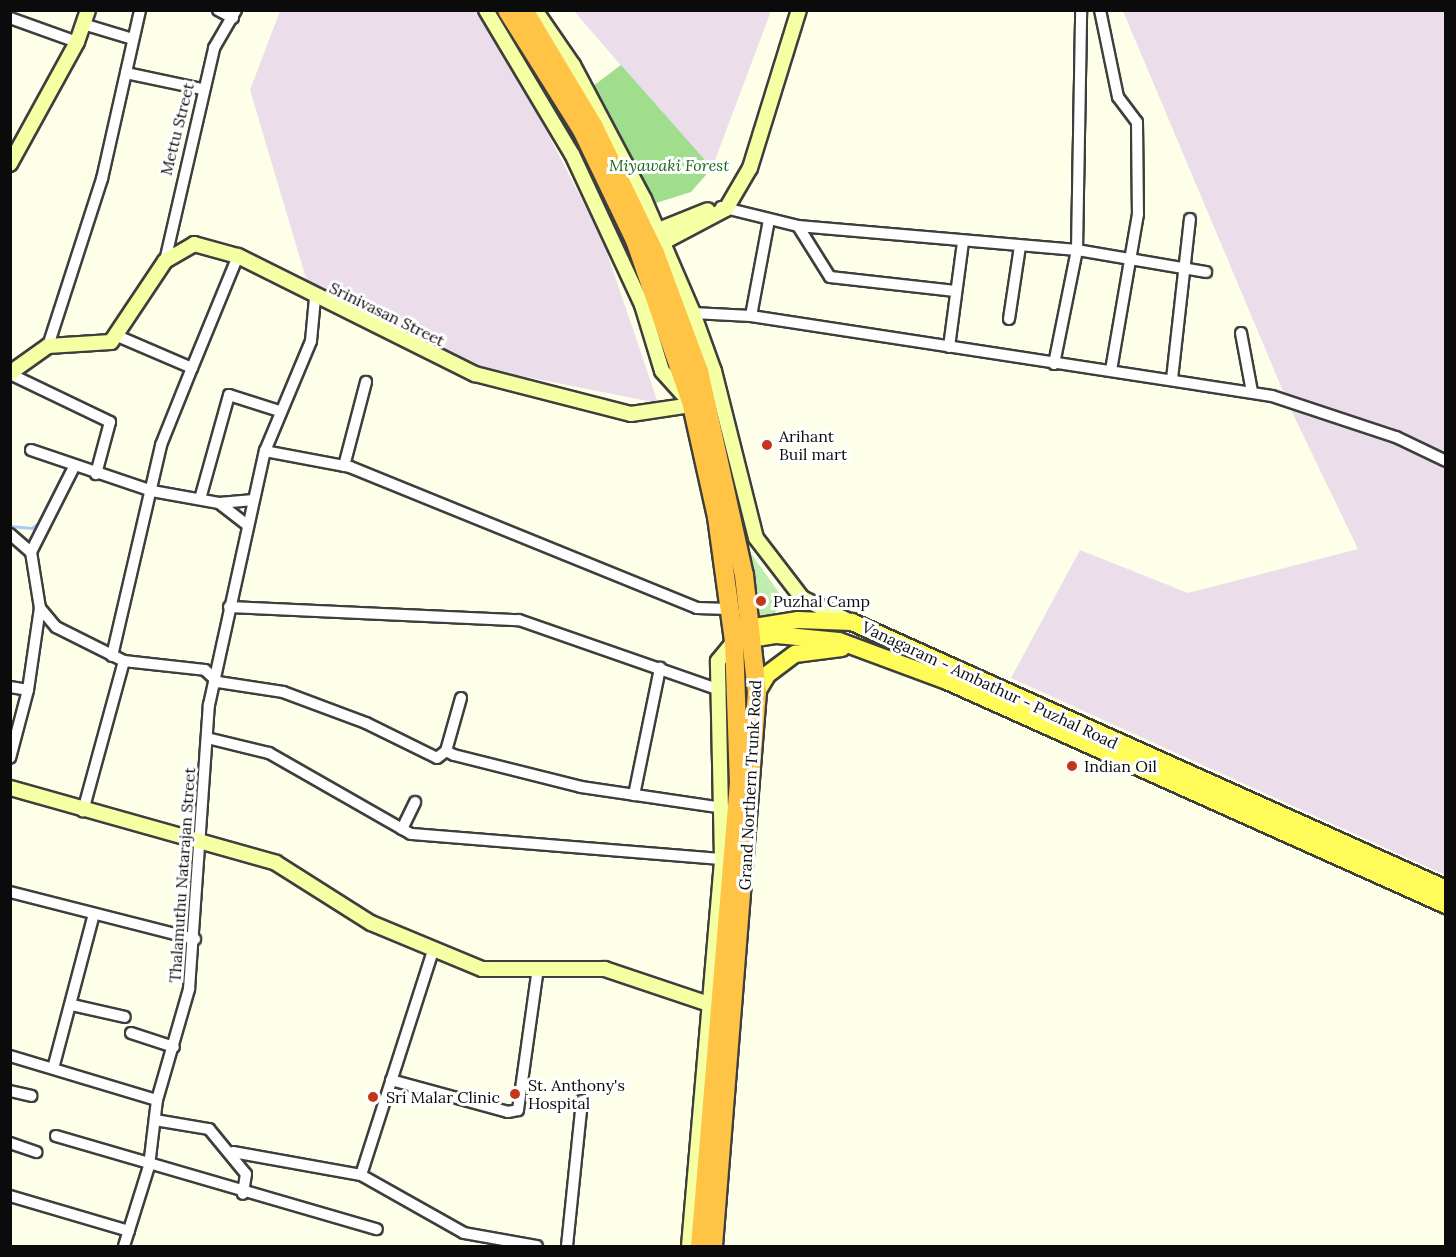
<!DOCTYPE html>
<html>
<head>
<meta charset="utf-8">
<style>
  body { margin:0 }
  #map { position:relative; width:1456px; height:1257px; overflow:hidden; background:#feffe8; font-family:Lora,serif }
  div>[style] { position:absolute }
  .industrial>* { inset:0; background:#ebdde9 }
  .green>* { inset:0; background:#c1ecaf }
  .forest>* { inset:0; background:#a0de8d }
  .stream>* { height:3px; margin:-1.5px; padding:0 1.5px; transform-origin:1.5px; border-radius:1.5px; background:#a8cafb }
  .roads { filter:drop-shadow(2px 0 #3e3e3e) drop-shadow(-2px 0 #3e3e3e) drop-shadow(0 2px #3e3e3e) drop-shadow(0 -2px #3e3e3e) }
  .street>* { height:10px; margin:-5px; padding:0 5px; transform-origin:5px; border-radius:5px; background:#fff }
  .secondary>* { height:14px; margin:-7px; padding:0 7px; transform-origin:7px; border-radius:7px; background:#f5ffa3 }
  .primary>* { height:16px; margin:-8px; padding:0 8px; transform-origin:8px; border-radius:8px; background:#fffb58 }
  .highway>* { height:18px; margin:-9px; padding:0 9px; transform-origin:9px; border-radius:9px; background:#ffc446 }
  .dots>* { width:16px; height:16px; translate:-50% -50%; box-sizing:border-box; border:3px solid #fff; border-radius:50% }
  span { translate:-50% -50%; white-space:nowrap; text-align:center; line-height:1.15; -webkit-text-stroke:6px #fff; paint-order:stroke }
  .street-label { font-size:16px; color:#0b0b0b }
  .park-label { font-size:16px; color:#176718; font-style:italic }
  .poi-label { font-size:16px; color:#0b0b0b }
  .left { translate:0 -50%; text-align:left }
  .frame { position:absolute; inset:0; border:12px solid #0b0b0b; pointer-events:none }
</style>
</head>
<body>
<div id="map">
  <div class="industrial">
    <div style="clip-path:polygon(280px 11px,477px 11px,501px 42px,603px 241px,658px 403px,467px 365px,308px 285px,250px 90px)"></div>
    <div style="clip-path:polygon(574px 11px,771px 11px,712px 168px,673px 126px)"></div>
    <div style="clip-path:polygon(1123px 11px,1445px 11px,1445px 875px,1011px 678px,1080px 550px,1188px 593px,1358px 549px,1291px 410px)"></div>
  </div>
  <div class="green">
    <div style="clip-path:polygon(747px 548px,785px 601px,772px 616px,759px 616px)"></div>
  </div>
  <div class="forest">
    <div style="clip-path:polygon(621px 65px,712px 168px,691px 192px,656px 203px,627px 152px,593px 86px)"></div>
  </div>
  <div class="stream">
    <div style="left:10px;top:526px;width:22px;rotate:5deg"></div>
    <div style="left:32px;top:528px;width:8px;rotate:-40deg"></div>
    <div style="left:38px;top:523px;width:60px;rotate:-63.4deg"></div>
  </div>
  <div class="roads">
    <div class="street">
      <div style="left:218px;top:10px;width:17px;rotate:28deg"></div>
      <div style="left:1100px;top:10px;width:89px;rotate:78.3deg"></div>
      <div style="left:1118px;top:97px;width:31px;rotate:53deg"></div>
      <div style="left:1137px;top:122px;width:92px;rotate:89.4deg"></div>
      <div style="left:1138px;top:214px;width:159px;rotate:99.8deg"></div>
      <div style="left:10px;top:18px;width:71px;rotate:19.7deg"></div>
      <div style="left:83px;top:24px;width:52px;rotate:16.7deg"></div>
      <div style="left:126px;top:73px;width:78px;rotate:11.9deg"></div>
      <div style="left:721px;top:207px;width:79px;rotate:13.9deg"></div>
      <div style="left:798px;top:226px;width:280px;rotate:4.9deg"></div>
      <div style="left:1077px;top:250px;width:131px;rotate:9.7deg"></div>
      <div style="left:798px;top:226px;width:60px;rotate:57.9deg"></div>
      <div style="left:830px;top:277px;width:126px;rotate:6.4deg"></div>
      <div style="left:165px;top:261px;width:219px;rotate:-77deg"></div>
      <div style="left:214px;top:48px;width:44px;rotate:-59.9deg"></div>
      <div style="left:693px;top:313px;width:58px;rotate:3deg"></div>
      <div style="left:751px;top:316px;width:527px;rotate:8.73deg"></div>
      <div style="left:1272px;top:396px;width:131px;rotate:18.3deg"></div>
      <div style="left:1396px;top:437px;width:55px;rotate:25.6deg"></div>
      <div style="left:751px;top:316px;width:98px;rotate:-79.4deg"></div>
      <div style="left:1009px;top:319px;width:74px;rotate:-81.4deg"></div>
      <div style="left:1241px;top:333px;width:60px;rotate:79.4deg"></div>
      <div style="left:48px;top:346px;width:176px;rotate:-72.1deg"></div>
      <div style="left:102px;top:179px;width:173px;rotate:-77.3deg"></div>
      <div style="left:949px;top:347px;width:106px;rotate:-82.4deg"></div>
      <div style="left:1054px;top:364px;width:116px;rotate:-78.6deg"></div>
      <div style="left:1077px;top:250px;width:240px;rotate:-89deg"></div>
      <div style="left:192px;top:368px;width:121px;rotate:-67.7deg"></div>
      <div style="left:10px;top:374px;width:111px;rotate:25.6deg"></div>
      <div style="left:110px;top:422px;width:54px;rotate:105.1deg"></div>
      <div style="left:1172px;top:379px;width:161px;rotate:-83.6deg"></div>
      <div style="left:31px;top:450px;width:128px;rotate:18.7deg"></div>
      <div style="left:152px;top:491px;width:68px;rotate:10.2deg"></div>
      <div style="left:219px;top:503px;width:34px;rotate:38deg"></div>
      <div style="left:265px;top:451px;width:119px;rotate:-67.3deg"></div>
      <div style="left:311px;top:341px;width:43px;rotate:-84.7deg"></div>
      <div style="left:344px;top:466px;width:87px;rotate:-75.3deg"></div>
      <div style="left:200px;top:499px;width:108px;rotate:-74.4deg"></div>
      <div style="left:229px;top:395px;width:52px;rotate:17.7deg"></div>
      <div style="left:219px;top:503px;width:32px;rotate:-5deg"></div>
      <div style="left:10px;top:534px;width:28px;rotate:41deg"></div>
      <div style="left:31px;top:552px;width:57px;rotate:80.9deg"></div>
      <div style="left:31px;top:552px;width:95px;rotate:-63.2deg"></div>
      <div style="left:229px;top:607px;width:290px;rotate:2.6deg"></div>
      <div style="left:519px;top:620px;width:213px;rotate:19.2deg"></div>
      <div style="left:112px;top:656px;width:217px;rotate:-76.9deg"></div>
      <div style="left:161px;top:445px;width:83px;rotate:-68.1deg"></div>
      <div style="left:192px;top:368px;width:84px;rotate:-156.8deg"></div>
      <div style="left:124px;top:661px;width:81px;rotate:6.3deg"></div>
      <div style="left:205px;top:670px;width:18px;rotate:43deg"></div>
      <div style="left:218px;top:682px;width:66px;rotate:8.7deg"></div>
      <div style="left:283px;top:692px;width:89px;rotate:20.5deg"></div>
      <div style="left:366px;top:723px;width:79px;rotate:26.2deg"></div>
      <div style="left:437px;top:758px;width:11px;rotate:-38deg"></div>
      <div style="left:10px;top:687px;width:18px;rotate:9deg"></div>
      <div style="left:28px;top:690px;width:70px;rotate:104.8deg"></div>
      <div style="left:28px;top:690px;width:83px;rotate:-81.7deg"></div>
      <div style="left:40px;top:608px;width:25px;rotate:50deg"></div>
      <div style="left:56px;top:627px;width:76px;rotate:26.6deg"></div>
      <div style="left:124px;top:661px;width:156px;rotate:105.3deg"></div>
      <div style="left:461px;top:698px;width:55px;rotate:105.8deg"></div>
      <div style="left:446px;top:751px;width:9px;rotate:27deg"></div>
      <div style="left:454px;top:755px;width:131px;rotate:14.1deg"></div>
      <div style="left:581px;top:787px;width:145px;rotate:8.4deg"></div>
      <div style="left:207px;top:738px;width:64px;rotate:13.6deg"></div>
      <div style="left:269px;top:753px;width:163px;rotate:29.7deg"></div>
      <div style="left:411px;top:834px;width:312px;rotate:4.6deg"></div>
      <div style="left:634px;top:795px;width:130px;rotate:-78.4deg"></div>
      <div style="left:402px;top:829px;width:30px;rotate:-64deg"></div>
      <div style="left:10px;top:892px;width:191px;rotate:14.3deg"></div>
      <div style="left:72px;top:1005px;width:54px;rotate:12.8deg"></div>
      <div style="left:131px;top:1033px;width:45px;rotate:18deg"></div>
      <div style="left:10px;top:1056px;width:153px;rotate:16.7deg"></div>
      <div style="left:54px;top:1065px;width:156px;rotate:-75.2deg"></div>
      <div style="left:391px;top:1080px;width:121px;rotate:15.3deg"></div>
      <div style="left:508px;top:1112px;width:10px;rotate:-11deg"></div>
      <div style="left:518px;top:1110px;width:143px;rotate:-82deg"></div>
      <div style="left:10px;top:1091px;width:22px;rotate:13deg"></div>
      <div style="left:155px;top:1120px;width:55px;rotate:9.5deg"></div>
      <div style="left:209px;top:1129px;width:58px;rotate:50.6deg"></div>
      <div style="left:246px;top:1174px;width:20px;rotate:99deg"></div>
      <div style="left:56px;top:1136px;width:334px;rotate:16.2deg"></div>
      <div style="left:10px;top:1143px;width:28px;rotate:19deg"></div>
      <div style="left:233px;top:1152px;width:130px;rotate:10.2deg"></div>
      <div style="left:361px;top:1175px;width:118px;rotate:29.4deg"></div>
      <div style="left:464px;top:1233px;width:74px;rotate:10.1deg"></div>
      <div style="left:361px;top:1175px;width:235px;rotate:-72.2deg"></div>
      <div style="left:10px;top:1196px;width:124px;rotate:16.4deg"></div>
      <div style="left:124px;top:1246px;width:84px;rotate:-72.6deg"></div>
      <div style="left:149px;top:1166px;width:66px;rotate:-83.1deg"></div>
      <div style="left:157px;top:1100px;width:116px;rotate:-73.9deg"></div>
      <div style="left:189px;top:989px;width:285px;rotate:-86deg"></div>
      <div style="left:209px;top:705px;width:260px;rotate:-77.6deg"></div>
      <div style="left:265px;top:451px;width:86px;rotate:10.7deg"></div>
      <div style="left:350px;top:467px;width:375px;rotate:22.1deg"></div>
      <div style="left:697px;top:608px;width:32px;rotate:2deg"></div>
      <div style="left:567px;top:1246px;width:146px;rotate:-84.1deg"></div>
    </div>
    <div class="secondary">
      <div style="left:486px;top:10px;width:168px;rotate:59.2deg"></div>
      <div style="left:572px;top:154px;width:166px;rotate:65.1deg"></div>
      <div style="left:642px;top:305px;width:69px;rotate:73.1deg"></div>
      <div style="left:662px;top:371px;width:40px;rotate:48deg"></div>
      <div style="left:535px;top:10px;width:67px;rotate:55.4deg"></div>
      <div style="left:573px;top:65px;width:152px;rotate:62.1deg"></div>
      <div style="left:644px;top:199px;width:124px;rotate:66.7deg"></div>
      <div style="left:693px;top:313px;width:62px;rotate:70.1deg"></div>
      <div style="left:714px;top:371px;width:172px;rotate:75.9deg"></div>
      <div style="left:756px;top:538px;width:76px;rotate:52.5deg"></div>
      <div style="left:802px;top:598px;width:50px;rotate:26.1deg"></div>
      <div style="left:10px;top:164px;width:139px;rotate:-61.2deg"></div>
      <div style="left:77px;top:42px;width:34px;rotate:-71deg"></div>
      <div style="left:651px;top:233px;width:61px;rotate:-22deg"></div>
      <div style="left:656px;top:246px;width:79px;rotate:-27.9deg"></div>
      <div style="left:726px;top:209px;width:48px;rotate:-59.7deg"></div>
      <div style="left:750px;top:168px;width:165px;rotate:-72.8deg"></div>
      <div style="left:10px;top:373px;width:47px;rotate:-35.4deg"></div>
      <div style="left:48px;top:346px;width:63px;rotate:-3.6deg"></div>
      <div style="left:111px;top:342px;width:97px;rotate:-56.3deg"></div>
      <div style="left:165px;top:261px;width:34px;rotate:-30deg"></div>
      <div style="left:194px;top:244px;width:46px;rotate:15.3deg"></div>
      <div style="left:238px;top:256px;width:265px;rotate:26.5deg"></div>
      <div style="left:475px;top:374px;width:161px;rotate:14.4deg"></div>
      <div style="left:631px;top:414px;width:62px;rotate:-8.4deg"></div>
      <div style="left:10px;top:788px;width:276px;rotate:15.7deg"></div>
      <div style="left:276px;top:863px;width:112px;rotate:32.3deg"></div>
      <div style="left:371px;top:923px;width:120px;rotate:22.5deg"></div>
      <div style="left:482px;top:969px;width:123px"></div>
      <div style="left:605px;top:969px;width:110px;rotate:18.6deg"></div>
      <div style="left:689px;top:1246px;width:388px;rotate:-85.1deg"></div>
      <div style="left:722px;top:859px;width:198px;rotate:-91.2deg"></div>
      <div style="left:718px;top:661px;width:26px;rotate:-51deg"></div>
    </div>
    <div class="primary">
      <div style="left:736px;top:630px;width:63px;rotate:-9.2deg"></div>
      <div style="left:798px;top:620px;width:54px;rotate:2.1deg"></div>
      <div style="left:852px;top:622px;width:651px;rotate:24.2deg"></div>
      <div style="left:738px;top:641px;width:39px;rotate:-9deg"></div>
      <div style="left:777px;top:635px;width:62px;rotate:5.5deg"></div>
      <div style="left:839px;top:641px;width:115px;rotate:20.3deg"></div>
      <div style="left:947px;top:681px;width:547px;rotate:24.18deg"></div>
      <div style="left:757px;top:692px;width:21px;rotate:-59deg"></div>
      <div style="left:768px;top:674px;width:34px;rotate:-37deg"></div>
      <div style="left:795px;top:654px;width:47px;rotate:-7.3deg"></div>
    </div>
    <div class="highway">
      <div style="left:507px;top:10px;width:142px;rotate:58deg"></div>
      <div style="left:582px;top:130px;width:122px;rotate:64.3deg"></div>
      <div style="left:635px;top:240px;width:175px;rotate:70.9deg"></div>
      <div style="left:692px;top:405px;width:115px;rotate:77.4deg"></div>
      <div style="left:717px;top:517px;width:125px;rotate:82.2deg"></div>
      <div style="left:734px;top:641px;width:141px;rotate:88deg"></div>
      <div style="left:739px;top:782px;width:466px;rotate:94.8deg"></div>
      <div style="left:524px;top:10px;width:136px;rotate:59.1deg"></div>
      <div style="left:594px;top:127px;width:140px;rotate:64.2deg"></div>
      <div style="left:655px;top:253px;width:126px;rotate:69.6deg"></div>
      <div style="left:699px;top:371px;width:209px;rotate:77.6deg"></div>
      <div style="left:744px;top:575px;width:118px;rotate:83.7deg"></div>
      <div style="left:757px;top:692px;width:556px;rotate:94.54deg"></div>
    </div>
  </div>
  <div class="dots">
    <div style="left:767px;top:445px;background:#c53618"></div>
    <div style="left:761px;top:601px;background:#c53618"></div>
    <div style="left:1072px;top:766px;background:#c53618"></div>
    <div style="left:515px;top:1094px;background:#c53618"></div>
    <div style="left:373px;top:1097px;background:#c53618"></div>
  </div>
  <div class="street-label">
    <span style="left:177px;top:129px;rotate:-76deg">Mettu Street</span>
    <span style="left:387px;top:314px;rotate:26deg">Srinivasan Street</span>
    <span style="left:990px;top:685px;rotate:25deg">Vanagaram - Ambathur - Puzhal Road</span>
    <span style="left:750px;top:785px;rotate:-87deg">Grand Northern Trunk Road</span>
    <span style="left:182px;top:875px;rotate:-86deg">Thalamuthu Natarajan Street</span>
  </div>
  <div class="park-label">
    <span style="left:669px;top:165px">Miyawaki Forest</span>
  </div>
  <div class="poi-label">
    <span class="left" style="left:779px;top:445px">Arihant<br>Buil mart</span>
    <span class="left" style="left:773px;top:601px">Puzhal Camp</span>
    <span class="left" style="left:1084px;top:766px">Indian Oil</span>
    <span class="left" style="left:528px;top:1094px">St. Anthony's<br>Hospital</span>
    <span class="left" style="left:386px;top:1097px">Sri Malar Clinic</span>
  </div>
  <div class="frame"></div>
</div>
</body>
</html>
